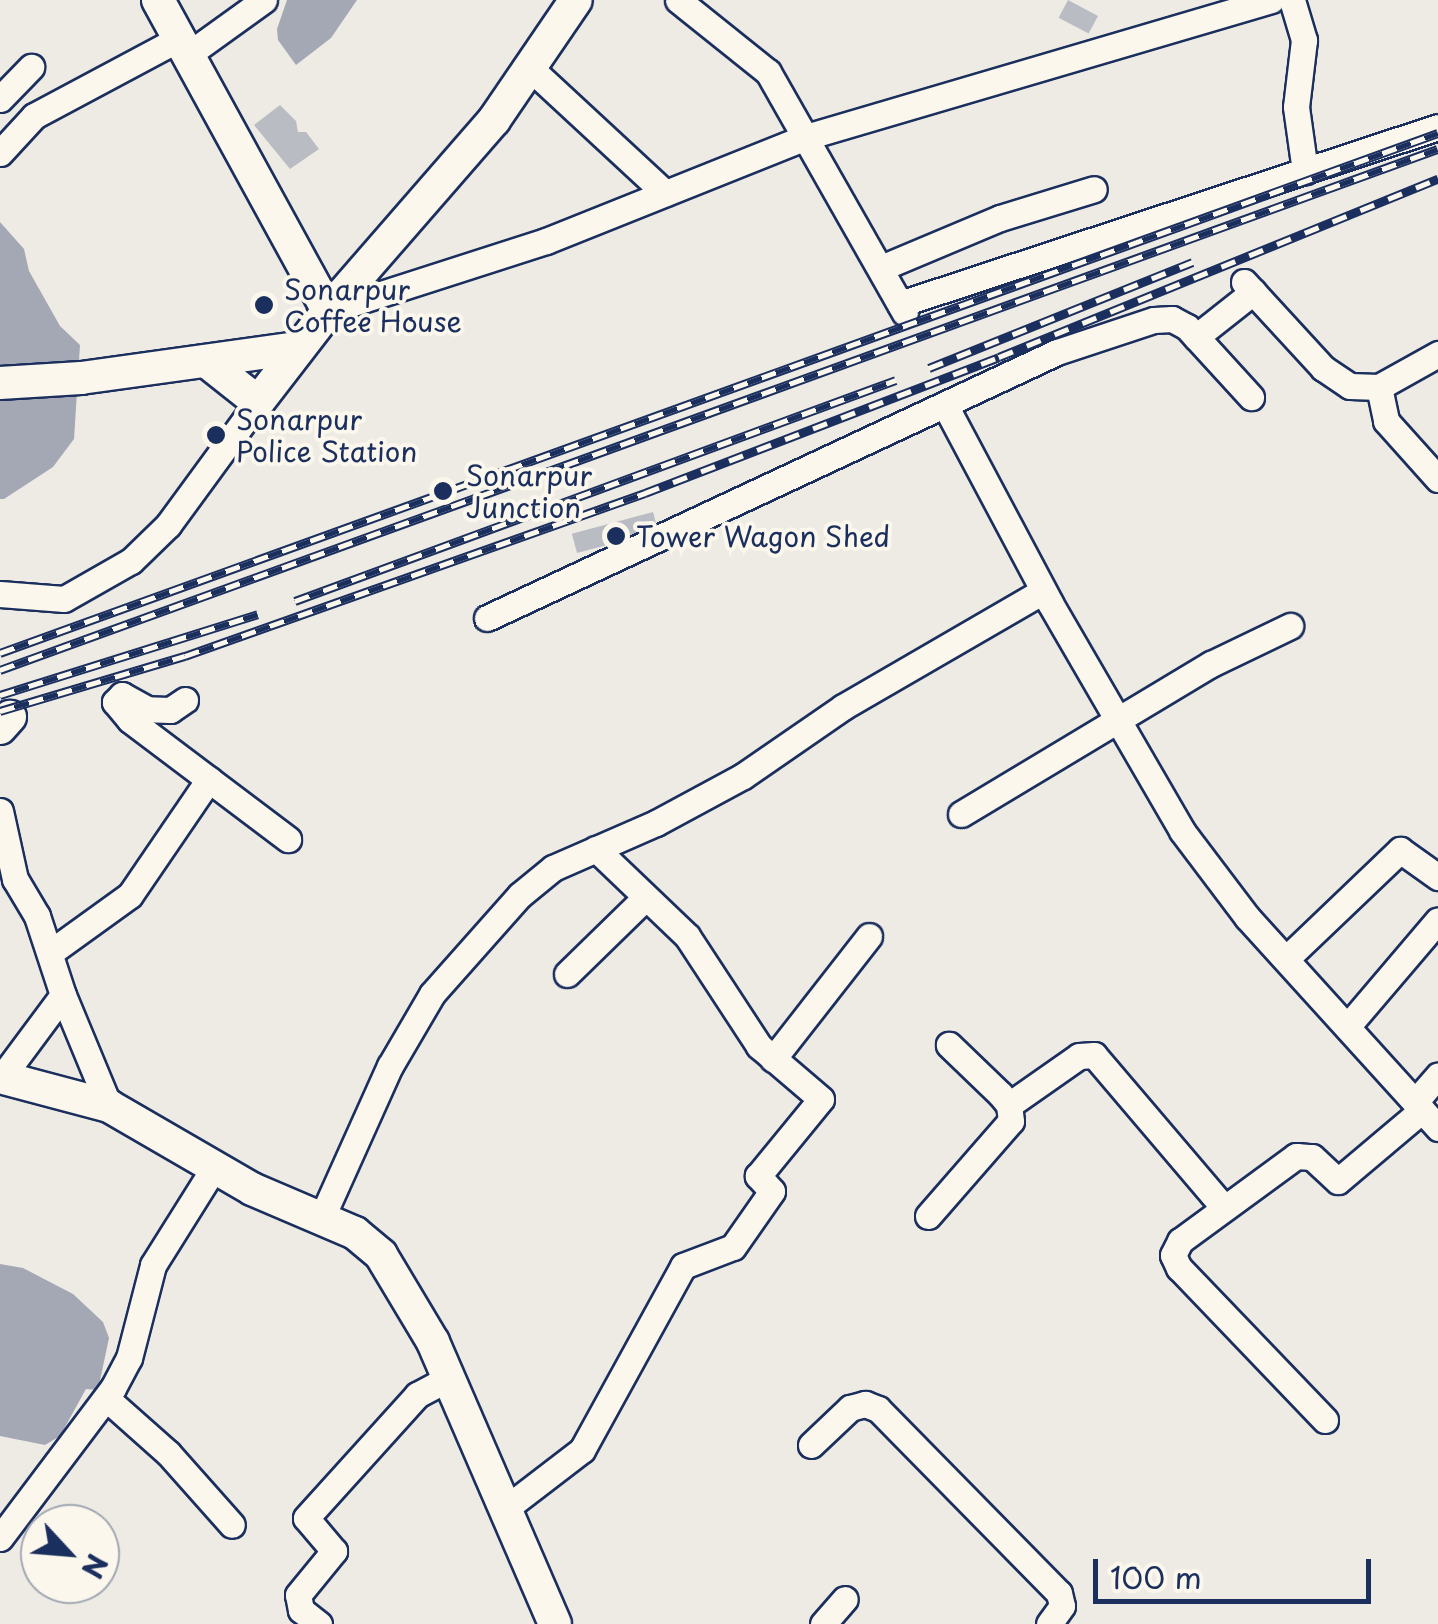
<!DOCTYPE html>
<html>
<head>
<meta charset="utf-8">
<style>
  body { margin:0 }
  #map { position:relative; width:1438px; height:1624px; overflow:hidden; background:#eeebe4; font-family:"Playpen Sans",sans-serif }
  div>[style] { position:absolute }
  .water>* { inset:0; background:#a3a8b4 }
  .building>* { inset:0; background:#b9bcc3; transform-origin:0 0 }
  .roads { filter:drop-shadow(2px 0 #1b2f5e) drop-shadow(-2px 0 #1b2f5e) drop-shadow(0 2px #1b2f5e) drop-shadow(0 -2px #1b2f5e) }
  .minor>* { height:25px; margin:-12.5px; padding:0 12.5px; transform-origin:12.5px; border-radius:12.5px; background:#fbf7ec }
  .major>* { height:32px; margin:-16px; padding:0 16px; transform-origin:16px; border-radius:16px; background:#fbf7ec }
  .rail>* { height:9px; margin-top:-4.5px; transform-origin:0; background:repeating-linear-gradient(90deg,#fbf7ec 0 15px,#1b2f5e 0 30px); box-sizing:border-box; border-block:2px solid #1b2f5e }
  .dots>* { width:28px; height:28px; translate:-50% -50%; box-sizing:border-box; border:5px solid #fbf7ec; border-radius:50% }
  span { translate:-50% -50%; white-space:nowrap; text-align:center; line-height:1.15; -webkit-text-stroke:8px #fbf7ec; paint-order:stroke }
  .poi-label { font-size:28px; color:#1b2f5e }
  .left { translate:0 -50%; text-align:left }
  .north { position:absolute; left:20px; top:1504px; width:100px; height:100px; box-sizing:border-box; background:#fbf7ec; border:2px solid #a1a7b3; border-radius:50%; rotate:116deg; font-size:28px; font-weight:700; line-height:40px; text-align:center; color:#1b2f5e }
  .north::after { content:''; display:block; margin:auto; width:35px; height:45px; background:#1b2f5e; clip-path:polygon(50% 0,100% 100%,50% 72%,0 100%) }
  .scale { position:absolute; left:1093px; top:1559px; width:278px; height:45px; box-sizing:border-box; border:5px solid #1b2f5e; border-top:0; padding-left:12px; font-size:30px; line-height:35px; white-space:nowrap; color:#1b2f5e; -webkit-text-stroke:8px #fbf7ec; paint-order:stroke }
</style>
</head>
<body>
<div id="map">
  <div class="water">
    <div style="clip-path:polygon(287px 0,357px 0,331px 38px,296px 65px,278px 40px,277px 29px)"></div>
    <div style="clip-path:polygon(0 222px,24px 249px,29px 271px,60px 326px,80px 345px,74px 439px,53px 467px,4px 499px,0 499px)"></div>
    <div style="clip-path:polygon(0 1264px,23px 1268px,73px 1294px,103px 1322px,109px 1338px,98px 1390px,86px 1389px,60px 1436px,45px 1445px,0 1436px)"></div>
  </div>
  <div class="building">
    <div style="left:1068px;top:0;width:34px;height:20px;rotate:28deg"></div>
    <div style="clip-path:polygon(280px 105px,296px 121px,298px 132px,306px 132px,319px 149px,290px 169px,254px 125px)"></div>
    <div style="left:653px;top:512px;width:20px;height:84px;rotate:75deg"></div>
  </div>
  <div class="roads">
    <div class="minor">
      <div style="left:678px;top:0;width:115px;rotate:38.7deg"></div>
      <div style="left:768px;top:72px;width:277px;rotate:60.4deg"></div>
      <div style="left:1292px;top:0;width:42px;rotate:73.3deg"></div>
      <div style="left:1304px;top:40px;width:67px;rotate:96.8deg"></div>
      <div style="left:1296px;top:107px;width:65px;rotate:82deg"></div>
      <div style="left:186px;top:56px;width:96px;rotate:-35.7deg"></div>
      <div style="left:530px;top:68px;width:184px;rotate:42.8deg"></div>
      <div style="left:0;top:99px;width:45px;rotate:-45.9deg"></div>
      <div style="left:0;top:153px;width:50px;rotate:-47.4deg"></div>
      <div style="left:34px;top:116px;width:163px;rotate:-28.1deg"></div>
      <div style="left:881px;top:268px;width:129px;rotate:-22.8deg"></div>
      <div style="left:1000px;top:218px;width:98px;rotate:-17.1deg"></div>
      <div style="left:1244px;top:282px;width:117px;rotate:47.4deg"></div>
      <div style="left:1323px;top:368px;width:32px;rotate:34deg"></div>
      <div style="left:1350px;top:386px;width:29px;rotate:2deg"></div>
      <div style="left:1379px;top:387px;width:68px;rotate:-29.2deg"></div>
      <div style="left:900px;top:304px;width:566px;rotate:-18.21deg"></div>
      <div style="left:328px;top:311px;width:229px;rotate:-17.8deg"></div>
      <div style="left:546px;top:241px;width:280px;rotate:-21.8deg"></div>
      <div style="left:806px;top:137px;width:485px;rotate:-16.4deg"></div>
      <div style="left:1196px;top:337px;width:73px;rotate:-38.3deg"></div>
      <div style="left:1379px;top:387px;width:35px;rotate:78deg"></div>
      <div style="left:1386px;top:421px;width:78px;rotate:48.1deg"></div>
      <div style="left:946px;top:407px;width:222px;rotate:62deg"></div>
      <div style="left:1050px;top:603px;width:263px;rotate:59.9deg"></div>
      <div style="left:1182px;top:831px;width:108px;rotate:52.9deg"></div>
      <div style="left:1247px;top:917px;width:285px;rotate:47.8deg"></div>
      <div style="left:0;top:594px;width:64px;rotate:4.5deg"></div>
      <div style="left:64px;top:599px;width:77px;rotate:-29.6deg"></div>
      <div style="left:131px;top:561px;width:52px;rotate:-44.2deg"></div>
      <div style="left:168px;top:525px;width:152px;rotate:-53.8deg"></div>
      <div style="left:487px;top:618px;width:629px;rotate:-25.02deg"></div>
      <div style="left:1057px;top:352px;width:102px;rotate:-18.3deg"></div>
      <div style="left:1154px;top:320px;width:18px;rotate:-3deg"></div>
      <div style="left:1172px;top:319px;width:17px;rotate:28deg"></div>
      <div style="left:1187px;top:327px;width:95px;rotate:47.6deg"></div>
      <div style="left:185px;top:700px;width:18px;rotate:146deg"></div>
      <div style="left:170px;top:710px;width:23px;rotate:-178deg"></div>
      <div style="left:147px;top:709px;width:29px;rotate:-151deg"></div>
      <div style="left:122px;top:695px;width:10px;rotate:135deg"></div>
      <div style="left:115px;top:702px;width:23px;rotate:50deg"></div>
      <div style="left:130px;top:720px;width:198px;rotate:37deg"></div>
      <div style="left:0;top:811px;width:70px;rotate:77.6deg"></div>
      <div style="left:15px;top:879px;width:43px;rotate:59.3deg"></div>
      <div style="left:37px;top:916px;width:83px;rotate:71.8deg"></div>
      <div style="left:63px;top:995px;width:120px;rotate:67.5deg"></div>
      <div style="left:961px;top:814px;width:292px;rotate:-31deg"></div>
      <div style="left:1211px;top:664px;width:88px;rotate:-25.7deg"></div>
      <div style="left:51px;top:952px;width:97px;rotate:-35.8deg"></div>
      <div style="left:130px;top:895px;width:140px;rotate:-55.7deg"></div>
      <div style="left:1286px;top:959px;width:158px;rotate:-43.7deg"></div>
      <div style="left:1400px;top:850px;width:47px;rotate:35.4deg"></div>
      <div style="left:567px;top:974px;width:110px;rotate:-44.3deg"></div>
      <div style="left:1347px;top:1027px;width:140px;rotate:-49.6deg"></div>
      <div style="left:773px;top:1059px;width:156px;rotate:-52deg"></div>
      <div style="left:2px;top:1077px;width:102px;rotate:-53.4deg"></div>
      <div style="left:1415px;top:1102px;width:35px;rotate:-49deg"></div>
      <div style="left:1009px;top:1105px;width:85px;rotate:-35deg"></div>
      <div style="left:1079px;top:1056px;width:15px;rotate:-4deg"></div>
      <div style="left:1094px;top:1055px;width:201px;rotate:49.6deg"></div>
      <div style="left:928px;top:1216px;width:126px;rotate:-48.9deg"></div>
      <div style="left:1011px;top:1121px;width:16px;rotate:-97deg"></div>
      <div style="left:1009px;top:1105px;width:14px;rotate:-129deg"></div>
      <div style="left:1000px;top:1094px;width:71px;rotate:-136.1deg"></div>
      <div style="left:322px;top:1217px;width:166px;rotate:-65.8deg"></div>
      <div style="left:390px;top:1066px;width:83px;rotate:-59.7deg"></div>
      <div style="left:432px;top:994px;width:132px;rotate:-48.4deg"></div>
      <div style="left:520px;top:895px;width:43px;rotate:-39.3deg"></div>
      <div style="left:553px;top:868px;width:112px;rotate:-23.6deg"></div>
      <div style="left:656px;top:823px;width:99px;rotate:-28.4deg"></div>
      <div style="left:743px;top:776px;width:121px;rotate:-34.6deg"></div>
      <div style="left:843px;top:707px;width:231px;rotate:-30.1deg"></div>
      <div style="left:106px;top:1398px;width:83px;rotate:41.6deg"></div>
      <div style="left:168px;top:1453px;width:96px;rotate:48.4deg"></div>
      <div style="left:1325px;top:1420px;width:211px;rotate:-133.8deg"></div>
      <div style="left:1179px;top:1268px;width:14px;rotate:-115deg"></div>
      <div style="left:1173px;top:1255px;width:16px;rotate:-63deg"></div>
      <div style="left:1180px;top:1241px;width:144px;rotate:-36.2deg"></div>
      <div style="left:1296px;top:1156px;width:16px;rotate:4deg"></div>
      <div style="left:1312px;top:1157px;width:35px;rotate:43deg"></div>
      <div style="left:1338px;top:1181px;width:110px;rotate:-40.2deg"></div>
      <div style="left:811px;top:1445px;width:54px;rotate:-43.5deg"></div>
      <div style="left:850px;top:1408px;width:16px;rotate:-15deg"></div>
      <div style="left:865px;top:1404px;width:14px;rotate:21deg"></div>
      <div style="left:878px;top:1409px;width:258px;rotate:45.5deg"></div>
      <div style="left:1059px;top:1593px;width:13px;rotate:77deg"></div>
      <div style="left:1062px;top:1606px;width:22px;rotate:126deg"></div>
      <div style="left:505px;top:1509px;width:97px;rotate:-37.5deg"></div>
      <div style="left:582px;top:1450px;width:210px;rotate:-61.2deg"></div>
      <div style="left:683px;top:1266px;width:53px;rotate:-20.8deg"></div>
      <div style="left:733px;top:1247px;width:68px;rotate:-55.1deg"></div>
      <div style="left:772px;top:1191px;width:21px;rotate:-133deg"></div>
      <div style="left:758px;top:1176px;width:99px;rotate:-50.7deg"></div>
      <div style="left:821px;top:1099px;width:82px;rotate:-139.5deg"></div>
      <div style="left:759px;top:1046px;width:131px;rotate:-123.2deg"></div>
      <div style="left:687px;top:936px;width:126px;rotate:-136.3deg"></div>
      <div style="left:0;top:1538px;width:188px;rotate:-53deg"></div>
      <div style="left:113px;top:1388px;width:34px;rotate:-62deg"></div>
      <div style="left:129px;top:1358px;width:96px;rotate:-75.5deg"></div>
      <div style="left:153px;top:1265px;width:117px;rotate:-57.9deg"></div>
      <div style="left:319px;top:1624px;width:23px;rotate:-142deg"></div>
      <div style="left:301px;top:1610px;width:15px;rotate:-101deg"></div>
      <div style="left:298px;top:1595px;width:57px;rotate:-50.7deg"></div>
      <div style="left:334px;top:1551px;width:43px;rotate:-130.3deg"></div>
      <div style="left:306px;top:1518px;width:166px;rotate:-47.9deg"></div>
      <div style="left:417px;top:1395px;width:36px;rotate:-28deg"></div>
      <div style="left:823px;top:1624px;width:33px;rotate:-49deg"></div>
    </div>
    <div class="major">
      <div style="left:158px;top:0;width:354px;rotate:61.3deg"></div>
      <div style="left:206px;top:361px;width:66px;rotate:38.3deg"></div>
      <div style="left:258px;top:402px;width:115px;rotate:-52.4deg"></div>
      <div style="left:328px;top:311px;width:253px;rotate:-49deg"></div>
      <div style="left:494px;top:120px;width:145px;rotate:-55.7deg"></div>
      <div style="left:0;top:383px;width:81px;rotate:-3.5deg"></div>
      <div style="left:81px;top:378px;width:219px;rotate:-7.9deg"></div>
      <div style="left:0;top:728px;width:15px;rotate:-48deg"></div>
      <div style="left:0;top:1077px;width:113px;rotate:14.9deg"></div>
      <div style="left:109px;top:1106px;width:165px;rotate:30.1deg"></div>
      <div style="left:252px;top:1189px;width:112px;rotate:23.1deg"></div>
      <div style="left:355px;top:1233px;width:34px;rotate:40deg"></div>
      <div style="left:381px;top:1255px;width:101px;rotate:59.1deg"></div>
      <div style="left:433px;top:1342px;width:307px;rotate:66.6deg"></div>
    </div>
  </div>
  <div class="rail">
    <div style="left:929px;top:368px;width:284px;rotate:-21.9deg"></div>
    <div style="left:295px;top:601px;width:640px;rotate:-20.19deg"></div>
    <div style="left:0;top:653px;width:1529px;rotate:-19.88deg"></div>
    <div style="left:0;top:670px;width:1529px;rotate:-19.92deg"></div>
    <div style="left:0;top:695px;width:270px;rotate:-17.4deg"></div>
    <div style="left:0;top:711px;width:193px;rotate:-16.6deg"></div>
    <div style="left:185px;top:656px;width:488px;rotate:-19.5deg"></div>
    <div style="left:645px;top:493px;width:379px;rotate:-21deg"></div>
    <div style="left:999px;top:357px;width:474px;rotate:-22.1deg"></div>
  </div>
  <div class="dots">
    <div style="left:264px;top:305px;background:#1b2f5e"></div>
    <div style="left:216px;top:435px;background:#1b2f5e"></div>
    <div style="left:443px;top:491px;background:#1b2f5e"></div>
    <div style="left:616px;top:536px;background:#1b2f5e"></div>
  </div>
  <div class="poi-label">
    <span class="left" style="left:284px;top:305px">Sonarpur<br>Coffee House</span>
    <span class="left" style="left:236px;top:435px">Sonarpur<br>Police Station</span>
    <span class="left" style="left:466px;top:491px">Sonarpur<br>Junction</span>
    <span class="left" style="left:636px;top:536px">Tower Wagon Shed</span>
  </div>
  <div class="north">N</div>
  <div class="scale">100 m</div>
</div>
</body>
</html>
